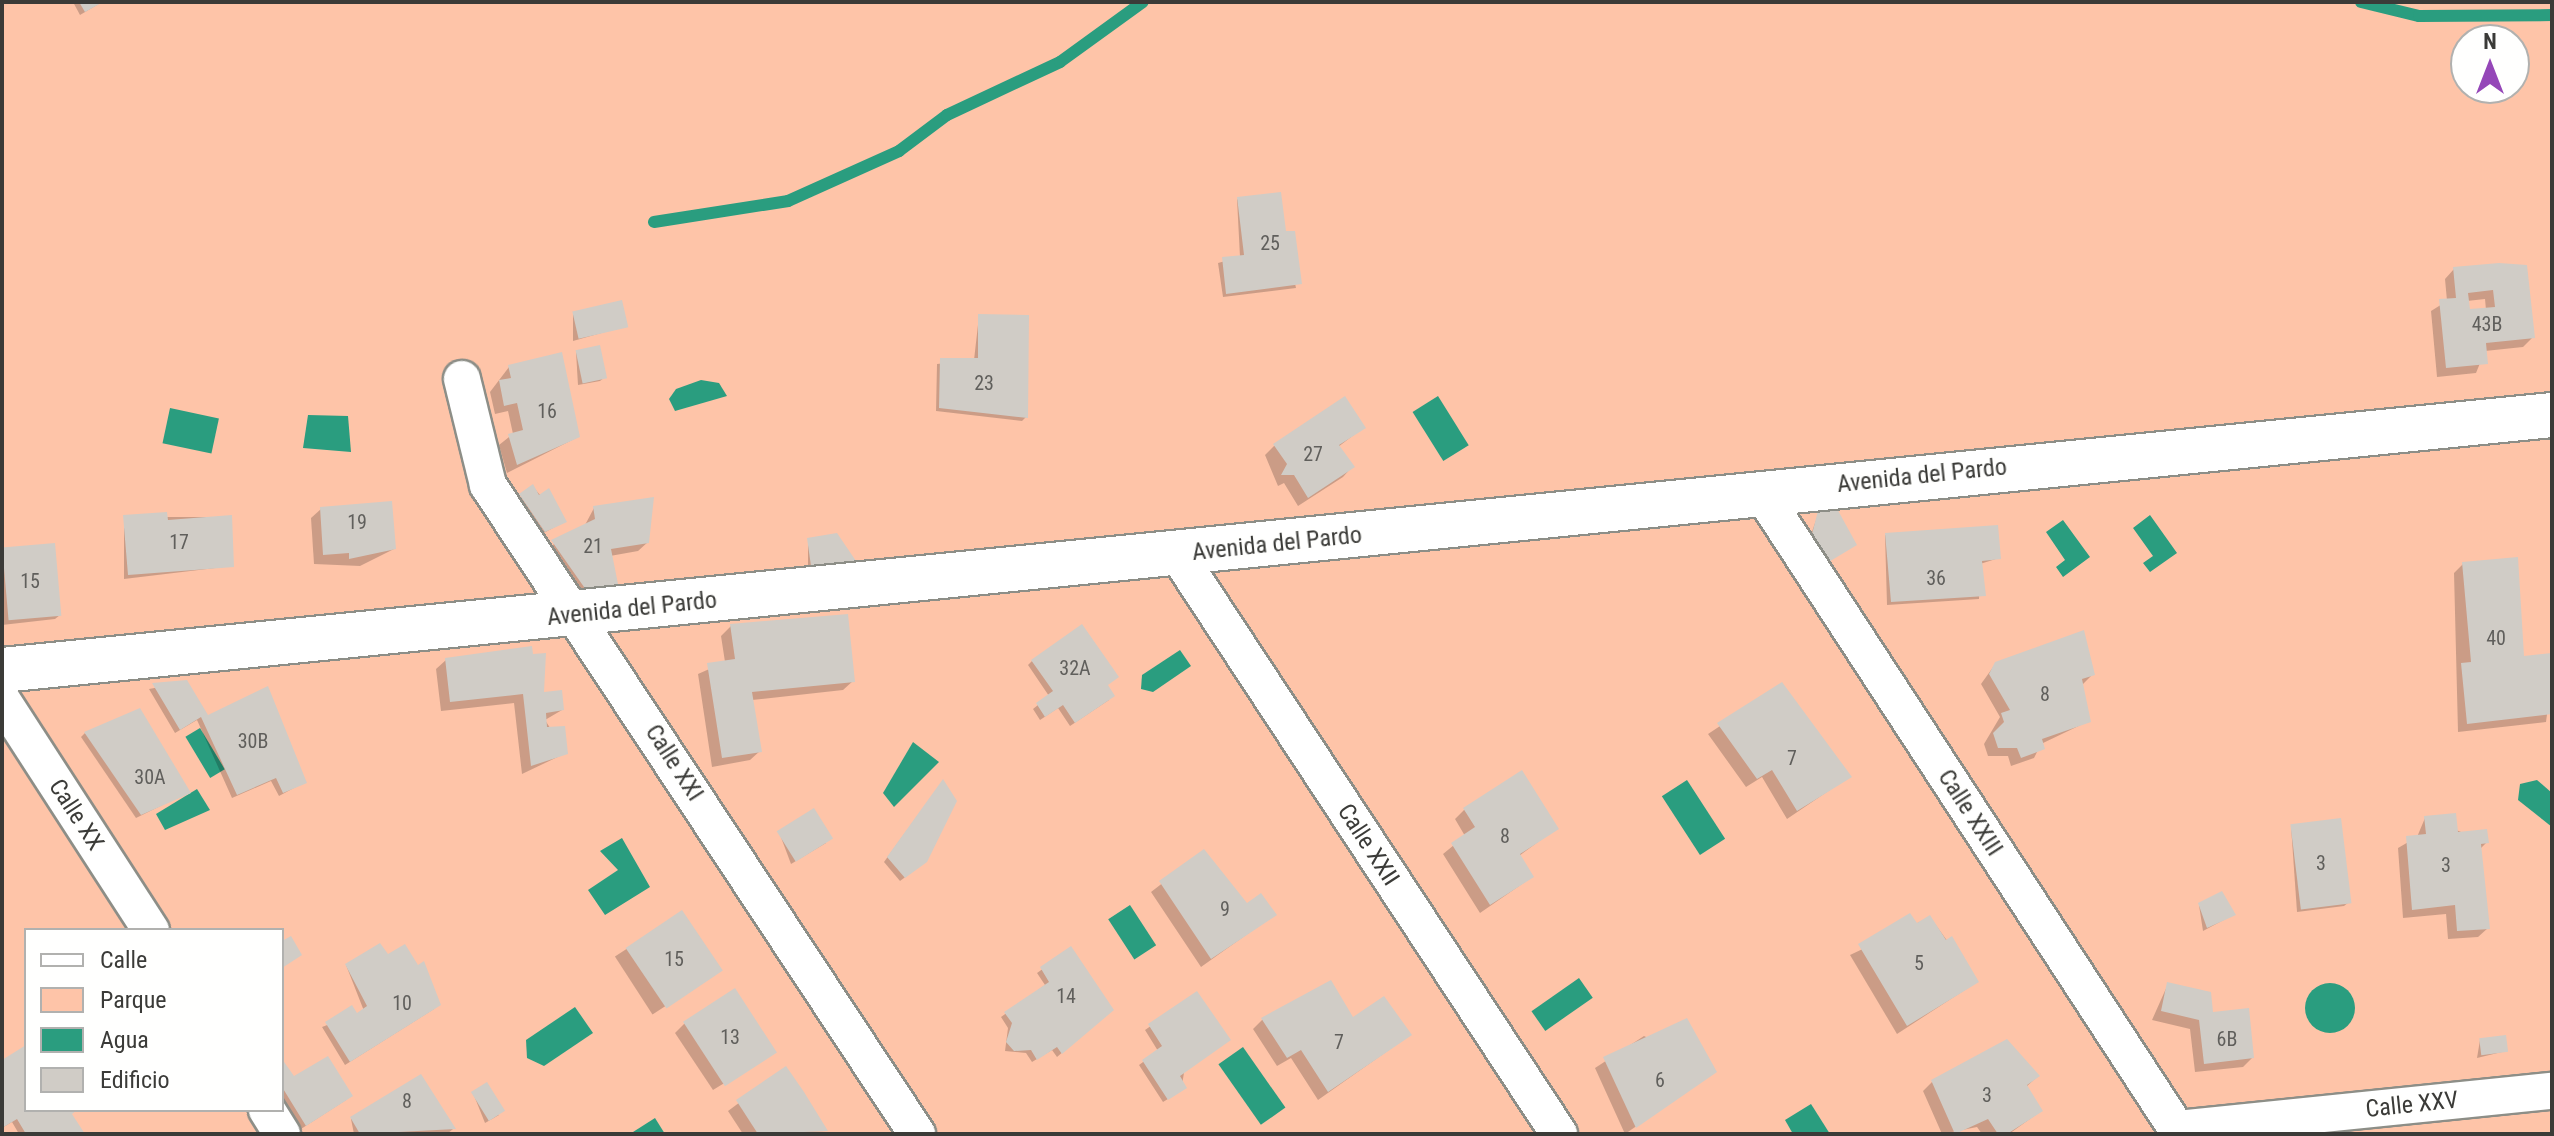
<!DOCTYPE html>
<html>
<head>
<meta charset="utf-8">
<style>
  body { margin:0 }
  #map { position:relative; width:2554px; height:1136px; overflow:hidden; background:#e7e7e0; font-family:"Roboto Condensed",sans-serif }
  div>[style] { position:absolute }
  .green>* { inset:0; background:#fec4a8 }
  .water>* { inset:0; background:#2a9d7f; transform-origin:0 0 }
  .round { border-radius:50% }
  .shadow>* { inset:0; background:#0003; transform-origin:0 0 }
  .stream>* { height:12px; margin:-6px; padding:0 6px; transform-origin:6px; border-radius:6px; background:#2a9d7f }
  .building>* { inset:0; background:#d0ccc6; transform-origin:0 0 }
  .roads { filter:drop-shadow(2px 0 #8d8e87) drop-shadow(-2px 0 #8d8e87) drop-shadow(0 2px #8d8e87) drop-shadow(0 -2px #8d8e87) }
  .minor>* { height:36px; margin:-18px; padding:0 18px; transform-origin:18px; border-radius:18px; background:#fff }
  .tertiary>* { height:44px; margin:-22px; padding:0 22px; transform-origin:22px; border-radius:22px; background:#fff }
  span { translate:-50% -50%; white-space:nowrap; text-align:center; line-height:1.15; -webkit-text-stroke:6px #fffffe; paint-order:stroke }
  .number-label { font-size:20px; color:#605f5c }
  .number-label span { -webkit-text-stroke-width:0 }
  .street-label { font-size:24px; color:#3b3b38 }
  .frame { position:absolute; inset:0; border:4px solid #3b3b38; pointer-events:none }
  .legend { position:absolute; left:24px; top:928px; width:260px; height:184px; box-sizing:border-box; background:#fffffe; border:2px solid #b1b1af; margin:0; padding:10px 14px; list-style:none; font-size:24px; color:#3b3b38 }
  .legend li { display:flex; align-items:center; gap:16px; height:40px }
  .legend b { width:40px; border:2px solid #b1b1af }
  .north { position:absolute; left:2450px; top:24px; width:80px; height:80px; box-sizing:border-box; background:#fffffe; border:2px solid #b1b1af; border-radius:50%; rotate:0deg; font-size:22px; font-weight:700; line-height:32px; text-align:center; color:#3b3b38 }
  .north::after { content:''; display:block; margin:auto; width:28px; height:36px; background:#9547b8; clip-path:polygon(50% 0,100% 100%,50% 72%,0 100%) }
</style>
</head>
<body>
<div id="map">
  <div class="green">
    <div style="clip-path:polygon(evenodd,2px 2px,2552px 2px,2552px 1134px,2px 1134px,2px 2px,2466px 40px,2514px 40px,2514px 88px,2466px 88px,2466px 40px,2px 2px,26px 930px,282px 930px,282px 1110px,26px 1110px,26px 930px)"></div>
  </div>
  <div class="water">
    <div style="clip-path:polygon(701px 380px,719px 383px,727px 396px,675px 411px,669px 399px,676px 389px)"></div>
    <div style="left:1438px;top:396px;width:58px;height:30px;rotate:58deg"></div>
    <div style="left:170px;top:408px;width:50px;height:36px;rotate:12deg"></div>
    <div style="clip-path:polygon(308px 415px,348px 416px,351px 452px,303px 448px)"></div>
    <div style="clip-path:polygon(2150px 515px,2177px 553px,2150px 572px,2143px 563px,2153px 556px,2133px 528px)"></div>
    <div style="clip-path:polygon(2063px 520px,2090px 557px,2063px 577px,2056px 567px,2065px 560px,2046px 532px)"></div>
    <div style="clip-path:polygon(1180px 650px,1191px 666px,1153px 692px,1141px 689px,1142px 675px)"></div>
    <div style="left:200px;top:728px;width:48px;height:17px;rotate:59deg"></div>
    <div style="clip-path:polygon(913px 742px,939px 762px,894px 807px,883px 793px)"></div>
    <div style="left:1687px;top:780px;width:70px;height:30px;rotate:57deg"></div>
    <div style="clip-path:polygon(2537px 780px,2552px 793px,2552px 827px,2518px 800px,2520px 784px)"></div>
    <div style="clip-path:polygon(197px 789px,210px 810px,165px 830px,156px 814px)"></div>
    <div style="clip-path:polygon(622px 838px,650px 887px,605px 915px,588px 890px,618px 870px,600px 851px)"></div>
    <div style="left:1130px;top:905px;width:48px;height:26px;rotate:57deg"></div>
    <div style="left:1579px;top:978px;width:24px;height:58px;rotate:55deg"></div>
    <div class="round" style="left:2305px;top:983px;width:50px;height:50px"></div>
    <div style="clip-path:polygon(575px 1007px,593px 1033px,544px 1066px,527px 1058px,526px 1040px)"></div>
    <div style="left:1243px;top:1047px;width:74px;height:30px;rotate:55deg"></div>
    <div style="clip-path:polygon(1811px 1104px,1830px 1134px,1793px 1134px,1785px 1120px)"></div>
    <div style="clip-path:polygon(655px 1118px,665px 1134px,631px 1134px,633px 1132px)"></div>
  </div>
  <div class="shadow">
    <div style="clip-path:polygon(73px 2px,102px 2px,80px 15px)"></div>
    <div style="clip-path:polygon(1237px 199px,1284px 233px,1296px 288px,1223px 297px,1218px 263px,1240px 257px)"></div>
    <div style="clip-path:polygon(evenodd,2526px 267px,2532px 338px,2523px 347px,2485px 351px,2476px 373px,2437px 377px,2431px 311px,2447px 301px,2445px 279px,2454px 269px,2526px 267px,2485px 299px,2486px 310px,2468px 311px,2467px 301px,2485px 299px)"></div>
    <div style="clip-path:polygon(573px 314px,626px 326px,573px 341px)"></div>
    <div style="clip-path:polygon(979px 316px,1026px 417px,1022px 421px,936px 411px,937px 364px,974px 360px)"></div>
    <div style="clip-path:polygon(576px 352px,605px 377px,600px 381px,578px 385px)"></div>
    <div style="clip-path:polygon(509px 367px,578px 437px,507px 473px,499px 445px,513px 434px,508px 411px,495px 414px,490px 392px)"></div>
    <div style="clip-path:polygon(1363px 428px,1338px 447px,1352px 467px,1343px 477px,1298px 506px,1284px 483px,1278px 486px,1265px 455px,1274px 446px)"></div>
    <div style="clip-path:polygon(533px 487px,564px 522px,540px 535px,516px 500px)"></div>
    <div style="clip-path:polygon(594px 508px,648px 542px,638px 551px,610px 556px,617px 588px,578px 599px,543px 551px,585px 525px)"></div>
    <div style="clip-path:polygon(321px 509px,394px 549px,360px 566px,314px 564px,311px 518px)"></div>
    <div style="clip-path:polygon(1820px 509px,1855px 545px,1822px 565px,1808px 543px)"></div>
    <div style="clip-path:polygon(124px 517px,230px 517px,232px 566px,124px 579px)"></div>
    <div style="clip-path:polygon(1885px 535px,1999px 558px,1980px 564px,1979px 599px,1887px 605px)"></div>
    <div style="clip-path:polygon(808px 540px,854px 561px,808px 569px)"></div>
    <div style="clip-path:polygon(2px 549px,60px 615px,55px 619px,2px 625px)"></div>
    <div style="clip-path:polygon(2463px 564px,2523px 659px,2552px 677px,2546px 722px,2458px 732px,2454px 573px)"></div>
    <div style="clip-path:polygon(731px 626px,853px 681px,843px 690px,752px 700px,760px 751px,750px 760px,712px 767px,698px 674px,725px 662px,721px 636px)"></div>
    <div style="clip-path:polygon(446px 660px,542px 695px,562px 710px,545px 720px,566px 753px,522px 774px,514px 703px,441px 711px,436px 669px)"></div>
    <div style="clip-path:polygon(1032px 661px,1106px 686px,1109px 700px,1070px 726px,1058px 708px,1040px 720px,1033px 709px,1049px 696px,1028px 665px)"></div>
    <div style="clip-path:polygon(1996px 663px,2093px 674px,2082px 685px,2089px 721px,2041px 744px,2034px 758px,2011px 766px,2008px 756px,1988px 756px,1984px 744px,2000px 717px,1981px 684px)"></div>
    <div style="clip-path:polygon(186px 682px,207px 717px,305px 782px,279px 796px,271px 781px,232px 798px,197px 720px,175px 733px,149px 689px)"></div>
    <div style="clip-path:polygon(1782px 685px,1849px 777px,1787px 819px,1762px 777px,1746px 787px,1708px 734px)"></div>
    <div style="clip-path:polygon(85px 733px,189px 792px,136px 818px,81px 737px)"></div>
    <div style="clip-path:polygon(939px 786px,920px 866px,900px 881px,884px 862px)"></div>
    <div style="clip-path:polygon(1464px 810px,1557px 828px,1519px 856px,1532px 877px,1480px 913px,1443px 854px,1465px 836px,1455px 819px)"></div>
    <div style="clip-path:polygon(2425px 818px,2487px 842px,2480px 849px,2488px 928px,2478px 937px,2448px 939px,2446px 914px,2403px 918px,2398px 848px,2417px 837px)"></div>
    <div style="clip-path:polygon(2291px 826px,2349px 902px,2344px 906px,2297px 912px)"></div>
    <div style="clip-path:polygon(779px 832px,826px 843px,791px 864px)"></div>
    <div style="clip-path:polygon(1204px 851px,1247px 905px,1274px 915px,1201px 967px,1151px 892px)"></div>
    <div style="clip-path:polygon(2199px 905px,2233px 915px,2203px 931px)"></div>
    <div style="left:682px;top:913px;width:69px;height:80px;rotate:57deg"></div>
    <div style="clip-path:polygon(1930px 917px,1977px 982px,1897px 1034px,1850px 955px)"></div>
    <div style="clip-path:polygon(1071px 949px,1107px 1014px,1057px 1057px,1052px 1050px,1032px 1062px,1026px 1053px,1005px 1051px,1008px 1028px,1001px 1017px,1045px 985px,1037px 973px)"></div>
    <div style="clip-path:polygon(346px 965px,434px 1009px,345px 1065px,322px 1027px,364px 1011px)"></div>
    <div style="clip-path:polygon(2168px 984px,2212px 1015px,2252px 1058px,2243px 1067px,2195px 1072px,2190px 1029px,2152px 1020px)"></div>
    <div style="clip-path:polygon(1197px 994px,1181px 1091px,1163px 1102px,1139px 1065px,1158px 1051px,1145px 1030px)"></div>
    <div style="clip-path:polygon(1263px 1019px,1353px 1020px,1410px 1035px,1318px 1100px,1291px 1058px,1277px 1066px,1253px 1029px)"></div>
    <div style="clip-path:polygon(685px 1023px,775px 1052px,713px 1090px,675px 1033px)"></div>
    <div style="clip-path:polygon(1644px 1036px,1715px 1072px,1625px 1134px,1595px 1068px)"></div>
    <div style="clip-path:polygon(2480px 1040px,2506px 1051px,2477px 1058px)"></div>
    <div style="clip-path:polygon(26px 1048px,26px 1110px,77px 1110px,70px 1114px,82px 1134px,19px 1134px,12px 1122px,2px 1128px,2px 1062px)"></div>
    <div style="clip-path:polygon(282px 1062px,293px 1079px,346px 1100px,301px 1129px,282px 1098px)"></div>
    <div style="clip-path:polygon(786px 1068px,826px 1131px,743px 1134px,728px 1111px)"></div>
    <div style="clip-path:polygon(2038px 1076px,2026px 1087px,2041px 1111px,2009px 1134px,1982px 1134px,1977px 1127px,1942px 1134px,1923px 1091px,1932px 1082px)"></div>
    <div style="clip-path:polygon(420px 1077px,453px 1129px,447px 1134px,354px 1134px,351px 1119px)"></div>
    <div style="clip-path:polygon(473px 1093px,499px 1115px,485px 1123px)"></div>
  </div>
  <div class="stream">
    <div style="left:2361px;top:2px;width:60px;rotate:13.6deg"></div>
    <div style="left:2419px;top:16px;width:133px;rotate:-0.4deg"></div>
    <div style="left:654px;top:222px;width:136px;rotate:-8.9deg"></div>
    <div style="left:788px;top:201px;width:122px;rotate:-24.2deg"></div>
    <div style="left:899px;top:151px;width:60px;rotate:-36.9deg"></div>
    <div style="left:947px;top:115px;width:125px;rotate:-25.1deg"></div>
    <div style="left:1060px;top:62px;width:102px;rotate:-35.9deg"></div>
  </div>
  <div class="building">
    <div style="clip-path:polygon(79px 2px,103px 2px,85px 12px)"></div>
    <div style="clip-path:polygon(1281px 192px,1286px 231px,1295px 231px,1302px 284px,1226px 294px,1222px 257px,1244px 255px,1237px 197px)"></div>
    <div style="clip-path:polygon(evenodd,2499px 263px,2527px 265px,2535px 338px,2486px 343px,2488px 364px,2446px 368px,2439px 299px,2456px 298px,2453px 267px,2499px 263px,2493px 290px,2495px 307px,2470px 309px,2468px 293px,2493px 290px)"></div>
    <div style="left:622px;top:300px;width:28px;height:51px;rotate:77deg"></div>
    <div style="clip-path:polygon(978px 314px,1029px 315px,1028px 418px,939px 408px,940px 358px,978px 358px)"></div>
    <div style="left:600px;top:345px;width:34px;height:25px;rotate:78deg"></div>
    <div style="clip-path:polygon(562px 352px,580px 437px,517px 465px,508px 434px,523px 430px,517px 403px,504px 406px,499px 380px,511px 378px,508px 365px)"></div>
    <div style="clip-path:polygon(1345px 396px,1366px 428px,1339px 445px,1355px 467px,1308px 498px,1294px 475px,1281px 475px,1287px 464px,1273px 444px)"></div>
    <div style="clip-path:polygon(533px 484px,539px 495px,549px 488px,567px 522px,545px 532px,519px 494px)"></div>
    <div style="clip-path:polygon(654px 497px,649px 543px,611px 549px,619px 589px,584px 587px,551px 540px,595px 519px,593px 506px)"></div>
    <div style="clip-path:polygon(392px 501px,396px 549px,349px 559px,349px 553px,323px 555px,320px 507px)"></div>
    <div style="clip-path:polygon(1835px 505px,1857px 545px,1827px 563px,1811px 538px,1819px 507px)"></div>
    <div style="clip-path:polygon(167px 512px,168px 520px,232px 515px,234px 567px,128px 575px,123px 515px)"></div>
    <div style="clip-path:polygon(1998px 525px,2001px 559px,1982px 561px,1986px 596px,1891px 602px,1885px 533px)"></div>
    <div style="clip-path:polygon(837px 533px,856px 561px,811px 566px,807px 538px)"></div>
    <div style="left:55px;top:543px;width:73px;height:53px;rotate:85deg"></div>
    <div style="clip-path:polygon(2518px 557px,2524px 656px,2552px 653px,2552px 714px,2467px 724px,2461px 663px,2471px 662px,2462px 562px)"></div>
    <div style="clip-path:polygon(848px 614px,855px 682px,752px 692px,762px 752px,722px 758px,707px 663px,735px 659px,730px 624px)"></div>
    <div style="clip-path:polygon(1082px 624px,1119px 677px,1108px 685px,1115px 696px,1075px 723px,1063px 705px,1045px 717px,1036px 703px,1053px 691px,1031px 660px)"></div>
    <div style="clip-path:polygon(2084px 630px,2095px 675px,2082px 679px,2091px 722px,2042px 739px,2045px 749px,2021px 758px,2017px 748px,1998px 748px,1993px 733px,2004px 722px,2001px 713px,2010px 710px,1989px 674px,1995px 662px)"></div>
    <div style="clip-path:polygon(532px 646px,533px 654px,546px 653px,544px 692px,562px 690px,564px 710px,546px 713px,547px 727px,565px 726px,568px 754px,531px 766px,523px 694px,450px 702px,445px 658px)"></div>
    <div style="clip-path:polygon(187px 680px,208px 715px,268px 686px,307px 783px,283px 793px,276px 778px,237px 795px,201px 717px,180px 730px,152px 683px)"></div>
    <div style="clip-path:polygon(1782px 682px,1852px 777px,1797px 811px,1772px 770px,1757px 779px,1717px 723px)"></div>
    <div style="clip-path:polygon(140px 708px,191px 793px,141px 815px,84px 732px)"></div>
    <div style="clip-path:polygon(1522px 770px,1559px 829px,1520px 854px,1534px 877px,1490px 905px,1451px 843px,1475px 827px,1463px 808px)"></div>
    <div style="clip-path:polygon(943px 779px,957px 801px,927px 862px,905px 878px,887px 857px)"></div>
    <div style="left:814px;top:808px;width:36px;height:44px;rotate:58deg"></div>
    <div style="clip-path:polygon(2456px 813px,2458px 832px,2487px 829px,2489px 843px,2481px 844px,2490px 929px,2457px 931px,2455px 905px,2412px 910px,2406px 836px,2426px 834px,2424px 816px)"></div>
    <div style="left:2341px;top:818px;width:86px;height:51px;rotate:83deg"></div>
    <div style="clip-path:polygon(1204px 849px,1247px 903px,1261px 893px,1277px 915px,1211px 959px,1159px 881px)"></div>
    <div style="clip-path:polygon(2222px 891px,2236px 915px,2207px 928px,2198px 903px)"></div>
    <div style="left:682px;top:910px;width:73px;height:68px;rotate:56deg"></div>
    <div style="clip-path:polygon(1910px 913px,1917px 923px,1930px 915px,1946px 940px,1952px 936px,1979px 982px,1907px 1026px,1858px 944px)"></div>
    <div style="clip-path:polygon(291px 936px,302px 955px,282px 968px,282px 941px)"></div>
    <div style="clip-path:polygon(380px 943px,388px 954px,405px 944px,418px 965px,424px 961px,441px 1005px,350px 1062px,325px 1022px,352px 1005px,357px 1013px,367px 1006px,345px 964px)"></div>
    <div style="clip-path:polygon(1071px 946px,1114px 1010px,1062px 1054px,1057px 1047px,1037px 1060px,1031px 1050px,1014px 1051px,1006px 1042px,1012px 1023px,1004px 1012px,1049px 982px,1040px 967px)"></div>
    <div style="clip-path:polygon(1331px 980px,1353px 1017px,1384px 996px,1412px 1035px,1328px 1092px,1301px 1050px,1287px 1058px,1261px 1018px)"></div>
    <div style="clip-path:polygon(2167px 982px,2211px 992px,2213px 1012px,2249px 1008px,2254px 1058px,2204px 1064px,2199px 1020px,2161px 1011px)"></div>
    <div style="left:735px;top:988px;width:77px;height:62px;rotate:57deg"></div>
    <div style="clip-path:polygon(1197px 991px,1231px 1040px,1180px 1076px,1187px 1088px,1168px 1100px,1142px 1060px,1162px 1046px,1148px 1024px)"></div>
    <div style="clip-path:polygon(1687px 1018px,1717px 1072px,1636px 1128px,1603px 1057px)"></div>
    <div style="left:2506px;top:1035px;width:17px;height:27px;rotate:83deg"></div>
    <div style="clip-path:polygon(2007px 1039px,2040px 1076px,2027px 1085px,2043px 1111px,2007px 1134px,1998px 1134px,1988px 1119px,1955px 1134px,1931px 1080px)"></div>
    <div style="clip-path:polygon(26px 1045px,26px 1110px,77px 1110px,72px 1114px,85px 1134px,26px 1134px,17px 1119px,2px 1128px,2px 1060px)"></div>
    <div style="clip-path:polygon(328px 1056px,353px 1096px,306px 1126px,282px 1087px,282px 1059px,294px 1076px)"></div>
    <div style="clip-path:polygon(786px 1066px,804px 1092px,828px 1131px,758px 1134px,736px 1100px)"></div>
    <div style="clip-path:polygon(421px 1074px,456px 1129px,360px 1134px,350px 1117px)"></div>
    <div style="left:487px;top:1082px;width:34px;height:19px;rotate:58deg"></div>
  </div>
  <div class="roads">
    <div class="minor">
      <div style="left:462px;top:379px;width:109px;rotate:76.2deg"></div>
      <div style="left:488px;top:485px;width:778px;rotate:56.53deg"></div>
      <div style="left:1761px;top:492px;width:767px;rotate:56.87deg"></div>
      <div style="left:1178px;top:555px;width:693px;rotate:56.65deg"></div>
      <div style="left:2px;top:700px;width:274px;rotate:57.1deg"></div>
      <div style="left:267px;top:1110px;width:28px;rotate:58deg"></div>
      <div style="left:2176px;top:1129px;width:378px;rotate:-5.8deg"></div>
    </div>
    <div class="tertiary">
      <div style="left:2px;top:670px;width:2563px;rotate:-5.71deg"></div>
    </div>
  </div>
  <div class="number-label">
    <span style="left:1270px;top:243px">25</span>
    <span style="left:2487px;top:324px">43B</span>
    <span style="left:984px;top:383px">23</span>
    <span style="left:547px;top:411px">16</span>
    <span style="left:1313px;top:454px">27</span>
    <span style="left:357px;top:522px">19</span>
    <span style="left:179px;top:542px">17</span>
    <span style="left:593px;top:546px">21</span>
    <span style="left:1936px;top:578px">36</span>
    <span style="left:30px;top:581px">15</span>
    <span style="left:2496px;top:638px">40</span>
    <span style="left:1075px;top:668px">32A</span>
    <span style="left:2045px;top:694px">8</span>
    <span style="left:253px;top:741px">30B</span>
    <span style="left:1792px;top:758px">7</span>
    <span style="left:150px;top:777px">30A</span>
    <span style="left:1505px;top:836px">8</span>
    <span style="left:2321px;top:863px">3</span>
    <span style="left:2446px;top:865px">3</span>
    <span style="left:1225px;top:909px">9</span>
    <span style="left:674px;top:959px">15</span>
    <span style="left:1919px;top:963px">5</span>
    <span style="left:1066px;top:996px">14</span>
    <span style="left:402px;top:1003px">10</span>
    <span style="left:730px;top:1037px">13</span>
    <span style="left:2227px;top:1039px">6B</span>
    <span style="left:1339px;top:1042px">7</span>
    <span style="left:1660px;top:1080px">6</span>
    <span style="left:1987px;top:1095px">3</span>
    <span style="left:407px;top:1101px">8</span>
  </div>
  <div class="street-label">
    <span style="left:1922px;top:476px;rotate:-6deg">Avenida del Pardo</span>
    <span style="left:1277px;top:544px;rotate:-6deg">Avenida del Pardo</span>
    <span style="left:632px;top:609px;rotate:-6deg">Avenida del Pardo</span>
    <span style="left:674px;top:763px;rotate:57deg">Calle XXI</span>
    <span style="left:1970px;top:813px;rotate:57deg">Calle XXIII</span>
    <span style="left:76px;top:815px;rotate:57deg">Calle XX</span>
    <span style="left:1368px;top:845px;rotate:57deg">Calle XXII</span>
    <span style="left:2412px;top:1105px;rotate:-6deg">Calle XXV</span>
  </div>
  <div class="frame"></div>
  <ul class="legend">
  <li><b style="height:10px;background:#fff"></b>Calle</li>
  <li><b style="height:22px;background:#fec4a8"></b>Parque</li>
  <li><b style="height:22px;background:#2a9d7f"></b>Agua</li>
  <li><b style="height:22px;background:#d0ccc6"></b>Edificio</li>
  </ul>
  <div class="north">N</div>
</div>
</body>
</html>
